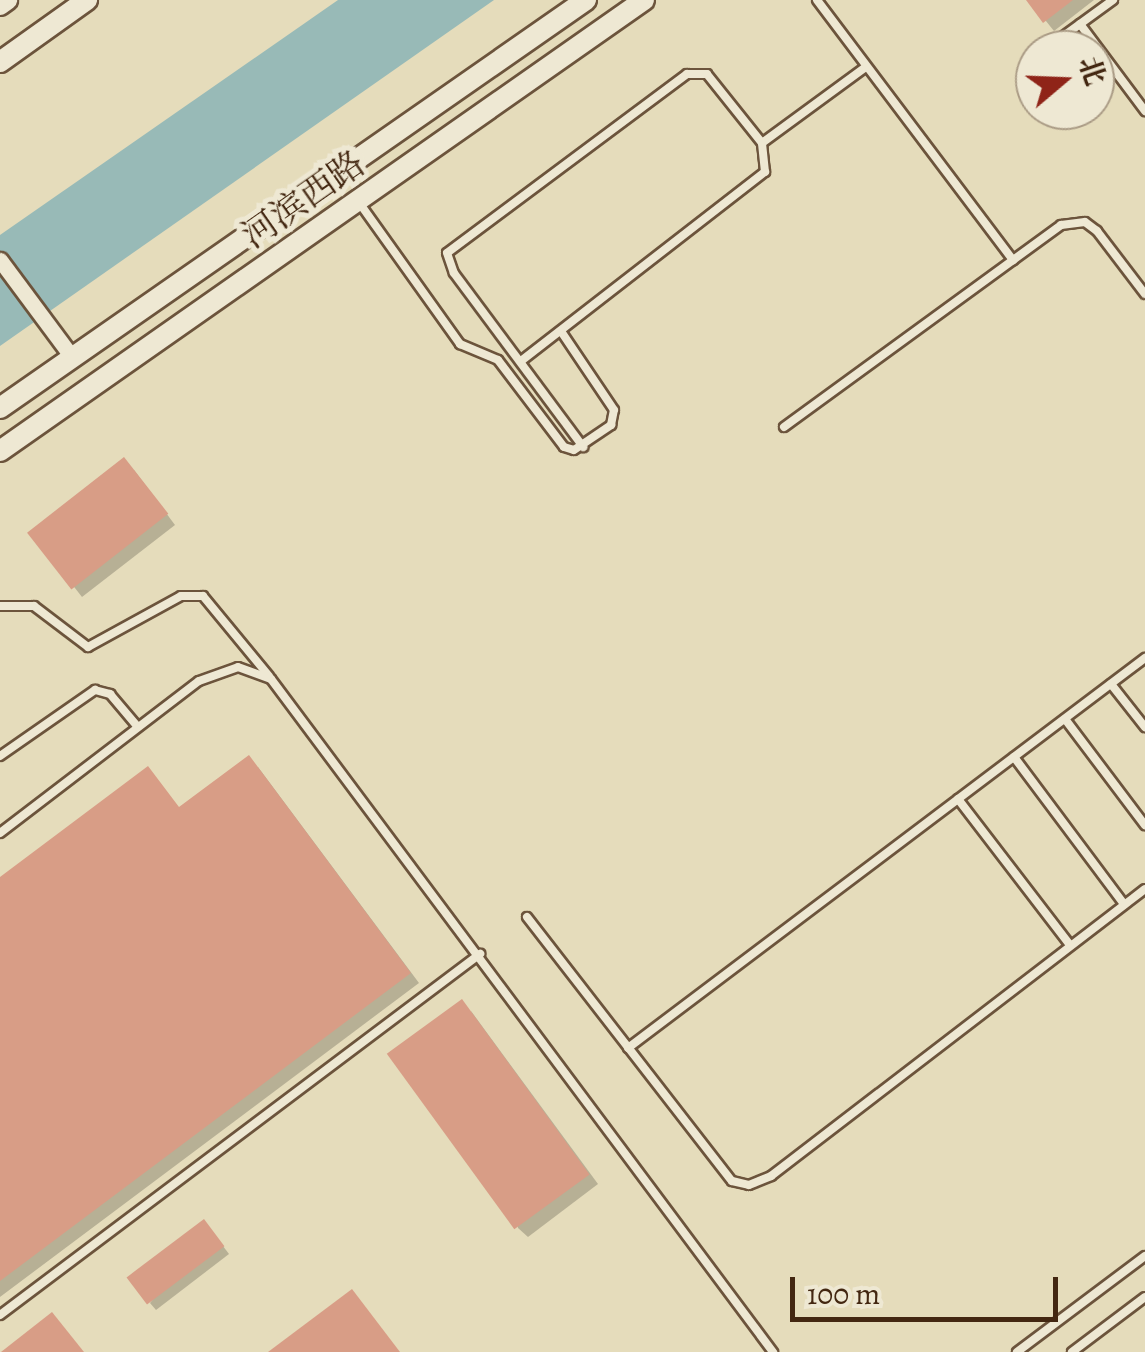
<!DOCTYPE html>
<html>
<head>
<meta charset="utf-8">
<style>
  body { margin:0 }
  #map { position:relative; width:1145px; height:1352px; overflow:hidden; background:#e5dcbb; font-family:Alegreya,"Noto Serif SC",serif }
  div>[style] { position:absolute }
  .water>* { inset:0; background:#98bab7 }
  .shadow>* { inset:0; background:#0003 }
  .building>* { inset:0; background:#d89d86; transform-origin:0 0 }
  .roads { filter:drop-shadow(2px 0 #6c543c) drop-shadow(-2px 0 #6c543c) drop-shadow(0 2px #6c543c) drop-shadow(0 -2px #6c543c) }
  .service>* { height:8px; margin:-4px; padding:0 4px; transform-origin:4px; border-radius:4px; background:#eee8d3 }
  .minor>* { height:15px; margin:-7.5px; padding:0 7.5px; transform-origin:7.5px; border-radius:7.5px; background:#eee8d3 }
  .tertiary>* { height:20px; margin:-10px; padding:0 10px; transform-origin:10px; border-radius:10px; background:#eee8d3 }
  span { translate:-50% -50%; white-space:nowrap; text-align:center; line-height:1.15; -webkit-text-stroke:10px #eee8d3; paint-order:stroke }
  .street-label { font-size:35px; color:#432711 }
  .north { position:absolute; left:1015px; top:30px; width:100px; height:100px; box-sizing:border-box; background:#eee8d3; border:2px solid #aa9b85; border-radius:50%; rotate:71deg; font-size:28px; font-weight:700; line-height:40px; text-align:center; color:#432711 }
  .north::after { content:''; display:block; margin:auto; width:35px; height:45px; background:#8f2418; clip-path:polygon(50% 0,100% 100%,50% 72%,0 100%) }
  .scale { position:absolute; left:790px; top:1277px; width:268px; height:45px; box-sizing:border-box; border:5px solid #432711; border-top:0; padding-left:12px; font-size:30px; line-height:35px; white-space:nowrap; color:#432711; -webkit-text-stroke:8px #eee8d3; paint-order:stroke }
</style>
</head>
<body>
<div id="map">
  <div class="water">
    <div style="clip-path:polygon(338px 0,494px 0,0 346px,0 235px)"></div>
  </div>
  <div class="shadow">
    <div style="clip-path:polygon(1029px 0,1094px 0,1054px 31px)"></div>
    <div style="clip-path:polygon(134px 470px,175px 525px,82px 597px,31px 532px)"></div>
    <div style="clip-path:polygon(258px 767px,419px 983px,0 1297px,0 880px,180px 809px)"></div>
    <div style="clip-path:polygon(471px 1011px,598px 1184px,528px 1237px,518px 1228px)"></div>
    <div style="clip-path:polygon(210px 1229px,229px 1254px,156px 1310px,150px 1303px)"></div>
  </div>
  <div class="building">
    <div style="clip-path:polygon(1026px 0,1073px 0,1043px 23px)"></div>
    <div style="left:124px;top:457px;width:72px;height:123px;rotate:52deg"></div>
    <div style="clip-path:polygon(249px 755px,411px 973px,0 1281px,0 877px,148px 766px,179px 807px)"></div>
    <div style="left:462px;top:999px;width:217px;height:93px;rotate:54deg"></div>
    <div style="left:204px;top:1219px;width:34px;height:97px;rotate:53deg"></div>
    <div style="clip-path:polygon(352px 1289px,400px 1352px,268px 1352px)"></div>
    <div style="clip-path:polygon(52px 1312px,84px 1352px,1px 1352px)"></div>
  </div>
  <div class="roads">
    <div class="service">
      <div style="left:817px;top:0;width:326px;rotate:53deg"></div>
      <div style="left:1080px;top:24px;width:109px;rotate:53.2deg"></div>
      <div style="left:1058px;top:40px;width:68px;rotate:-36deg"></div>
      <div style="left:762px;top:143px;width:129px;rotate:-36.2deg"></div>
      <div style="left:358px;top:201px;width:176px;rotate:54.5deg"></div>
      <div style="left:460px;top:344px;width:41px;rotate:22.8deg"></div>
      <div style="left:498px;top:360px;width:109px;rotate:52.8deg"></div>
      <div style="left:564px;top:447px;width:10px;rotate:17deg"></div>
      <div style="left:574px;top:450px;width:45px;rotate:-34deg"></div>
      <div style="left:611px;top:425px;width:15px;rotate:-79deg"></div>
      <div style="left:614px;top:410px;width:95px;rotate:-123.9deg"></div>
      <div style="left:521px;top:361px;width:309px;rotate:-37.8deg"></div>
      <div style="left:765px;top:172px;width:29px;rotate:-96deg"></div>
      <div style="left:762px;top:143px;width:88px;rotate:-128.6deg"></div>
      <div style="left:707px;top:74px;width:20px;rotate:180deg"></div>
      <div style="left:687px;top:74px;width:299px;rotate:143.3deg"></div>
      <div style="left:447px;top:253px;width:21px;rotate:71deg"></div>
      <div style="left:454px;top:273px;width:217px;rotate:53.4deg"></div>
      <div style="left:784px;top:427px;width:343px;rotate:-36.1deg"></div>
      <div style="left:1061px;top:225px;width:24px;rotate:-7deg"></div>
      <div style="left:1085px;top:222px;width:15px;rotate:37deg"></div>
      <div style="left:1097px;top:231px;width:79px;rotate:52.7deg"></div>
      <div style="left:0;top:606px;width:34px"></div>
      <div style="left:34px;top:606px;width:68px;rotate:37.2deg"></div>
      <div style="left:88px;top:647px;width:106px;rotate:-28.7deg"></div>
      <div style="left:181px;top:596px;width:22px"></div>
      <div style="left:203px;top:596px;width:104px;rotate:50.5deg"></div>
      <div style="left:1111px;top:684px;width:55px;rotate:51.7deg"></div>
      <div style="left:1065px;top:719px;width:133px;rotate:53deg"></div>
      <div style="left:0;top:756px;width:116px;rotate:-34.8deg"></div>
      <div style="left:95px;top:690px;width:16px;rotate:15deg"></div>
      <div style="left:110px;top:694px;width:43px;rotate:49.7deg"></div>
      <div style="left:1014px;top:757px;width:184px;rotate:53.2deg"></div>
      <div style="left:958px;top:799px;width:184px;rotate:52.5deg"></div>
      <div style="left:0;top:833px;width:250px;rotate:-37.4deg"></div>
      <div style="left:199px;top:681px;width:41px;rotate:-19.7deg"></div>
      <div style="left:238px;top:667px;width:35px;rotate:20deg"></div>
      <div style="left:271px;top:679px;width:840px;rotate:53.28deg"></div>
      <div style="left:527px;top:917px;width:334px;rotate:52.2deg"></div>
      <div style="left:732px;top:1181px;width:17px;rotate:13deg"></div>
      <div style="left:749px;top:1185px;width:24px;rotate:-22deg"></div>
      <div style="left:771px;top:1176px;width:471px;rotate:-37.5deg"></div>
      <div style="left:628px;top:1048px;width:648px;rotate:-37.03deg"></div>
      <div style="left:0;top:1315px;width:601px;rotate:-36.95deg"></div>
      <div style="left:1017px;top:1352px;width:160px;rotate:-36.9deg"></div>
      <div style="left:1072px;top:1352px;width:91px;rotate:-37deg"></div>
    </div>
    <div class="minor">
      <div style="left:0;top:260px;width:121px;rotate:53.4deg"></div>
    </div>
    <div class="tertiary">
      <div style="left:0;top:5px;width:9px;rotate:-36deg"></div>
      <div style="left:0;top:62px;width:107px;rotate:-35.5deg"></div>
      <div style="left:0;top:408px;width:714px;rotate:-34.85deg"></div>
      <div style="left:0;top:451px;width:786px;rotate:-35deg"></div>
    </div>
  </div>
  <div class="street-label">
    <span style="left:303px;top:199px;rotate:-35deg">河滨西路</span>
  </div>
  <div class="north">北</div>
  <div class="scale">100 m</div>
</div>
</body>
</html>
